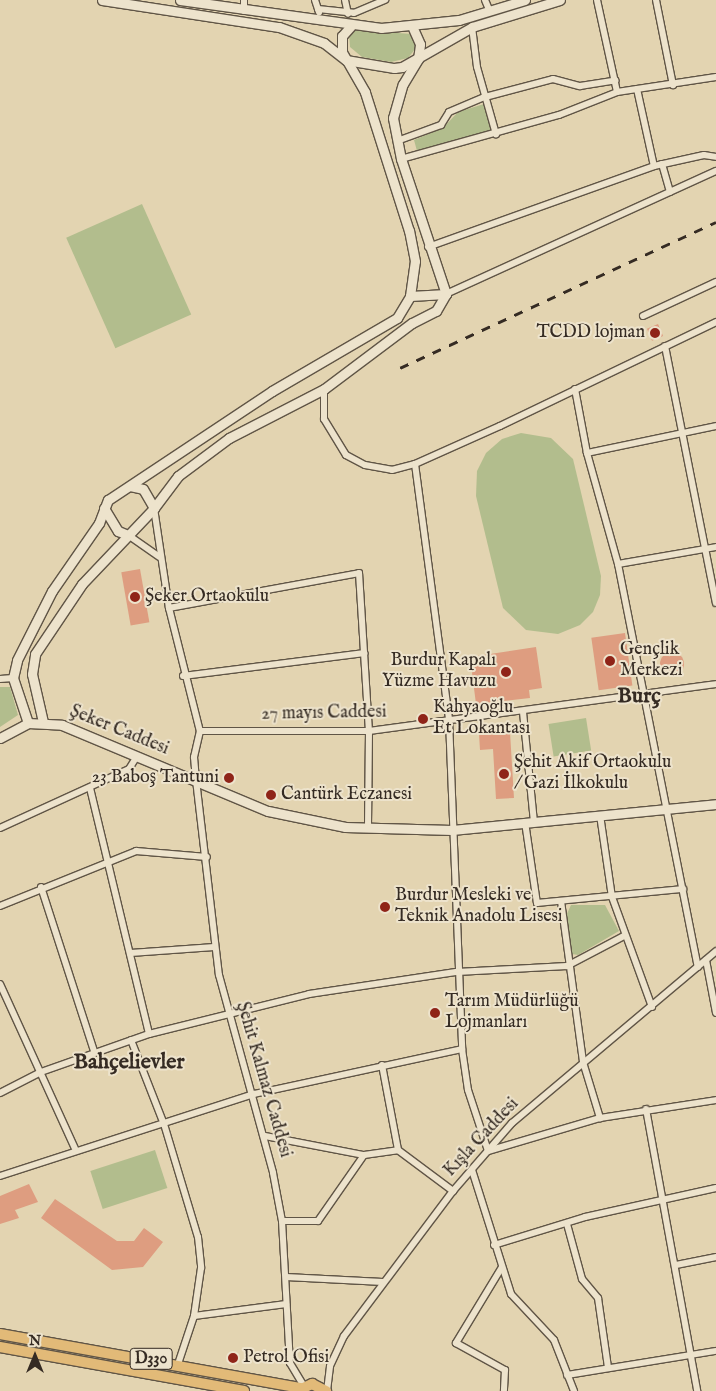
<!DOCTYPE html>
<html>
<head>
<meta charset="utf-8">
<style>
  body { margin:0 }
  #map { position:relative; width:716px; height:1391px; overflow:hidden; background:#e3d4b1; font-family:"IM FELL English",serif }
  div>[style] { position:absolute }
  .green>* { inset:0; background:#b2bd8d; transform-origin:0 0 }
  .building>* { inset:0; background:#de9d80; transform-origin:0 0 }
  .round { border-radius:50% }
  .roads { filter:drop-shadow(1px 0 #605546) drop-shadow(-1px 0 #605546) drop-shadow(0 1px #605546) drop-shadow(0 -1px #605546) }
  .minor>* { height:6px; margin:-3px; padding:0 3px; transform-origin:3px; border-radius:3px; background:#ede3cc }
  .secondary>* { height:9px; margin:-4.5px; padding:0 4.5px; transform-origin:4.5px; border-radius:4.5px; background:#ede3cc }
  .trunk>* { height:10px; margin:-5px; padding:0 5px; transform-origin:5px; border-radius:5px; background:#e2ba78 }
  .rail>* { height:2.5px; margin-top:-1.25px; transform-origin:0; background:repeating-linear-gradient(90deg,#352b23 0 9px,transparent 0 18px) }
  .dots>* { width:14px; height:14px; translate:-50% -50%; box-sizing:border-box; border:2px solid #ede3cc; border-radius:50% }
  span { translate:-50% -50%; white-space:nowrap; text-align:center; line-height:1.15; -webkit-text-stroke:4px #ede3cc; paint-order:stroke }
  .shield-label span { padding:1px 4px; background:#ede3cc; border:1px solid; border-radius:4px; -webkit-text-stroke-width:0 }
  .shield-label { font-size:16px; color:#352b23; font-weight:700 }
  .poi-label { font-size:18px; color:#352b23 }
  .right { translate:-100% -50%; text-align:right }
  .left { translate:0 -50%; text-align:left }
  .street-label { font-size:18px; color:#352b23 }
  .district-label { font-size:22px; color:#352b23; font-weight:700 }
  .north { position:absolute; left:10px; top:1331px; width:50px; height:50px; -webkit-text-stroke:4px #ede3cc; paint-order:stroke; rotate:0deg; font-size:14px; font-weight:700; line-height:20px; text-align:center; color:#352b23 }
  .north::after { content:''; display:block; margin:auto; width:18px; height:22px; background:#352b23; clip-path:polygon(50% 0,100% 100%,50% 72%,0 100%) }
</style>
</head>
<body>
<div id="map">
  <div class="green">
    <div style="clip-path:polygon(356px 30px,412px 34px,416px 48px,408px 58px,391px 62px,362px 57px,350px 47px,349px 34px)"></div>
    <div style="clip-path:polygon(484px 104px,492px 131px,417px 151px,414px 140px,443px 128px,458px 112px)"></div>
    <div style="left:142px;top:204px;width:121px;height:83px;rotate:66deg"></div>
    <div style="clip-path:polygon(521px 433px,551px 438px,573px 459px,601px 576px,600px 595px,593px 612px,580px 625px,558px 634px,526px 630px,503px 608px,476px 496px,477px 471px,486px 453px,502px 439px)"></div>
    <div style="clip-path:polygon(0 687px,10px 687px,18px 715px,0 727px)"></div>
    <div style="left:586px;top:718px;width:33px;height:38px;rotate:81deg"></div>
    <div style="clip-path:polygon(571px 905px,605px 905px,619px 931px,578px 955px,572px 954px,565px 918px)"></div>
    <div style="left:155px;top:1150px;width:40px;height:68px;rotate:72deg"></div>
  </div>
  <div class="building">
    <div style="left:658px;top:324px;width:13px;height:12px;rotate:67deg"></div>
    <div style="left:140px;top:569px;width:54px;height:19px;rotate:80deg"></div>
    <div style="left:625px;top:633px;width:53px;height:34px;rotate:82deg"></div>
    <div style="clip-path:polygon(536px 647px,542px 688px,529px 690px,530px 698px,476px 704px,470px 657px)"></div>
    <div class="round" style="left:660px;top:652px;width:24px;height:24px"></div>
    <div style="clip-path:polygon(510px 732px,514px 798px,496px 799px,493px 749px,480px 750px,479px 734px)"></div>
    <div style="clip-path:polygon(29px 1184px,38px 1202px,15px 1210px,19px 1218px,0 1224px,0 1196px)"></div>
    <div style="clip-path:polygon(55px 1199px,117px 1241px,134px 1241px,144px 1228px,163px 1242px,143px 1267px,112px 1270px,41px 1218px)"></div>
  </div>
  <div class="roads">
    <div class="minor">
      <div style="left:244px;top:0;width:11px;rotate:90deg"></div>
      <div style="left:315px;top:0;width:13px;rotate:72deg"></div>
      <div style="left:345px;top:0;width:14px;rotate:78deg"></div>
      <div style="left:485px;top:0;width:13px;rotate:67deg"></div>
      <div style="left:597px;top:0;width:94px;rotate:77.7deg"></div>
      <div style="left:656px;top:0;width:87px;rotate:78.7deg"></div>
      <div style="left:318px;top:9px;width:36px;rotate:6deg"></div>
      <div style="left:354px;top:13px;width:34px;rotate:-23deg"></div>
      <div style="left:472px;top:27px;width:40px;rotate:82.9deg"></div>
      <div style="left:477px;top:67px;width:70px;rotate:74.2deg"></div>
      <div style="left:637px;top:89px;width:79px;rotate:77.6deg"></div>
      <div style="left:397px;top:141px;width:47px;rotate:-20deg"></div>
      <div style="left:441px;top:125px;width:15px;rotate:-58deg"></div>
      <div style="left:449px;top:112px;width:39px;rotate:-23deg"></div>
      <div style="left:485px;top:97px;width:70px;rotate:-14.8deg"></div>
      <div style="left:553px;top:79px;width:28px;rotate:15deg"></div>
      <div style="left:580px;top:86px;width:36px;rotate:-9deg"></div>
      <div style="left:401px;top:159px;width:164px;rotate:-15.6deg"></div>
      <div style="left:559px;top:115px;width:62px;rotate:-21.6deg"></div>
      <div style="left:617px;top:92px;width:100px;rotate:-8.6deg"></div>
      <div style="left:662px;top:164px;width:29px;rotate:74deg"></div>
      <div style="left:428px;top:247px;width:240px;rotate:-19.7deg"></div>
      <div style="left:654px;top:166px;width:51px;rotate:-12.4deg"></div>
      <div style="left:704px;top:155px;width:12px;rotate:9deg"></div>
      <div style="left:446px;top:294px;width:297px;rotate:-24.5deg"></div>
      <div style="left:643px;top:316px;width:81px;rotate:-25deg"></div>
      <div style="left:665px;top:346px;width:262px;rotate:78.8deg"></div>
      <div style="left:324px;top:389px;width:30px;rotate:90deg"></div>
      <div style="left:324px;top:419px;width:42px;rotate:58.6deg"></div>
      <div style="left:346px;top:455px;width:21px;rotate:28deg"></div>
      <div style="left:365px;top:465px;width:27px;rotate:10deg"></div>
      <div style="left:392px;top:470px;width:24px;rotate:-15deg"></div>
      <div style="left:415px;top:464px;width:93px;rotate:-24.1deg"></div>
      <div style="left:500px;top:426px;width:240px;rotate:-25.7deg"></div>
      <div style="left:575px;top:389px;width:65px;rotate:79.4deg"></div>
      <div style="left:587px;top:453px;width:115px;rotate:74.4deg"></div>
      <div style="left:618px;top:564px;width:411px;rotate:78.8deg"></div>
      <div style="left:587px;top:453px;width:132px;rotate:-11.8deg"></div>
      <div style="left:415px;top:464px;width:258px;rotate:82.4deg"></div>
      <div style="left:449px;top:720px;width:329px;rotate:87.7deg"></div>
      <div style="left:462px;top:1049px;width:41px;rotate:81.7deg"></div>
      <div style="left:468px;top:1090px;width:64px;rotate:71.8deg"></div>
      <div style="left:488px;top:1151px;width:117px;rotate:-16.4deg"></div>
      <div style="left:600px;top:1118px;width:117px;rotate:-8.8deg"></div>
      <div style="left:154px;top:508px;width:101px;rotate:81.5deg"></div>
      <div style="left:169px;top:608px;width:127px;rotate:75.9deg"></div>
      <div style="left:200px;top:731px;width:27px;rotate:103deg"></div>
      <div style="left:194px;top:757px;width:23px;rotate:85deg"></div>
      <div style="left:196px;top:780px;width:196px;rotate:83.3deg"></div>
      <div style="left:219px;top:975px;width:205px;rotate:74.7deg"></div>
      <div style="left:273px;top:1173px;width:49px;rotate:79.4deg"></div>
      <div style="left:282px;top:1221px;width:142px;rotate:86.8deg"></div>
      <div style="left:290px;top:1363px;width:27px;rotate:59deg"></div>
      <div style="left:128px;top:535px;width:38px;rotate:35deg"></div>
      <div style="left:618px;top:564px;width:99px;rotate:-9.8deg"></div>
      <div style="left:169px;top:608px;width:193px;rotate:-10.4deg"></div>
      <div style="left:359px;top:573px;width:158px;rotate:86.4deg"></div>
      <div style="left:369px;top:731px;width:96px;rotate:90.6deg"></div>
      <div style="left:183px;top:676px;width:183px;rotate:-7.2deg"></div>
      <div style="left:0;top:679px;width:13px;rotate:-4deg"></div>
      <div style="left:523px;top:712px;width:111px;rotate:84.3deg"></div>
      <div style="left:200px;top:731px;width:169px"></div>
      <div style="left:369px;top:731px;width:350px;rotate:-7.7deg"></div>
      <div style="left:90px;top:788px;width:253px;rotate:76.5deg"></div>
      <div style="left:600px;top:815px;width:83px;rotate:81.7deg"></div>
      <div style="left:612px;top:897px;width:117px;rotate:70deg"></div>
      <div style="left:525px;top:822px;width:82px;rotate:81.6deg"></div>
      <div style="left:537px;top:903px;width:147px;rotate:-5.5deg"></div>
      <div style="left:0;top:828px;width:142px;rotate:-24.6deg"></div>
      <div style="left:129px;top:769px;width:15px;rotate:-58deg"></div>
      <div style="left:41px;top:887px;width:172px;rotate:72.1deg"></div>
      <div style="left:561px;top:901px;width:162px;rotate:82.2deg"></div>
      <div style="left:583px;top:1062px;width:59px;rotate:73.1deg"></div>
      <div style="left:0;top:906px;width:147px;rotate:-22deg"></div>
      <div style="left:136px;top:851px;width:71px;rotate:4.8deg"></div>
      <div style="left:130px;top:953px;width:85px;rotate:-4deg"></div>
      <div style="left:706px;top:960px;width:54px;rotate:79.3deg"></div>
      <div style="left:0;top:984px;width:183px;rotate:65.5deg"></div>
      <div style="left:131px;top:1040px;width:90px;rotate:68.6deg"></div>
      <div style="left:164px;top:1124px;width:118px;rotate:73.3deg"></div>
      <div style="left:198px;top:1237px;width:31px;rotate:84deg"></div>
      <div style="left:201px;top:1268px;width:49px;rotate:98.3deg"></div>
      <div style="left:194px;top:1316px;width:51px;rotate:108.4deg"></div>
      <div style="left:382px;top:1065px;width:86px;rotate:79.3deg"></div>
      <div style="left:398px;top:1150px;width:69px;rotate:36.7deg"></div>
      <div style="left:0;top:1093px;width:46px;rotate:-27.1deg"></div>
      <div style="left:41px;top:1072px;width:114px;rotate:-19.4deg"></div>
      <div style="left:149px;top:1034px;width:165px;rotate:-14deg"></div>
      <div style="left:309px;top:994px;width:150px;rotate:-8.5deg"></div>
      <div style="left:457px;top:972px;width:110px;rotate:-3.1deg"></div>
      <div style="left:567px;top:966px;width:64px;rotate:-27.8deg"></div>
      <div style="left:646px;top:1109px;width:287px;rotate:79.7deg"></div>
      <div style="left:265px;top:1136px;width:101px;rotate:10.9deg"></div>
      <div style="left:364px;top:1155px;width:34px;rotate:-8deg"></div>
      <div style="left:472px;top:1170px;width:130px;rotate:72.5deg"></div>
      <div style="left:511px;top:1294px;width:63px;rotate:46.9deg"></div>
      <div style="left:554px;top:1340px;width:55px;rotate:68.6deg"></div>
      <div style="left:0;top:1176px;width:267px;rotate:-17.9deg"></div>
      <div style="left:254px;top:1094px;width:213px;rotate:-12.2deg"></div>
      <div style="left:282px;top:1221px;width:36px"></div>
      <div style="left:318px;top:1221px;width:80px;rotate:-55.1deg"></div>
      <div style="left:567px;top:1224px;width:57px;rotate:74.7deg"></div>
      <div style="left:582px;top:1279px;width:25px;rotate:50deg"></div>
      <div style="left:598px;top:1298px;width:70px;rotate:81.8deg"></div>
      <div style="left:494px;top:1245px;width:95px;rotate:-17.1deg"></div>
      <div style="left:585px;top:1217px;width:134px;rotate:-12.5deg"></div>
      <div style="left:676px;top:1265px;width:41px;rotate:-11.3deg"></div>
      <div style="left:502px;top:1267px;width:89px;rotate:121.2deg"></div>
      <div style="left:456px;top:1343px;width:56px;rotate:28.9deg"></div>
      <div style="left:505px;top:1370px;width:21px;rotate:93deg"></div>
      <div style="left:286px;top:1277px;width:97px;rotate:3deg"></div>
      <div style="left:194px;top:1316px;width:93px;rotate:-7.4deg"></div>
      <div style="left:567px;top:1375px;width:151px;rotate:-9.2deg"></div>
      <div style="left:327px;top:1391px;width:25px;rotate:-83deg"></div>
      <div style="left:330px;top:1366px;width:33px;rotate:-65deg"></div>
      <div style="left:344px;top:1336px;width:181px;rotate:-53.1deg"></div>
      <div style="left:453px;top:1191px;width:90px;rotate:-49.1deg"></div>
      <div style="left:512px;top:1123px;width:267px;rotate:-40.1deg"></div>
    </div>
    <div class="secondary">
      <div style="left:102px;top:0;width:179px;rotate:8.7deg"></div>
      <div style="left:279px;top:27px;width:48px;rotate:19.6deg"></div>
      <div style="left:324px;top:43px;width:28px;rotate:38deg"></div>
      <div style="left:346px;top:60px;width:49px;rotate:9.5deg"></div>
      <div style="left:394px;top:68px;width:8px;rotate:-7deg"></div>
      <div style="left:402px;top:67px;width:81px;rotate:-29.7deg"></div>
      <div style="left:472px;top:27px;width:92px;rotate:-17.1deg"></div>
      <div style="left:180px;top:0;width:203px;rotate:7.9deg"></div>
      <div style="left:381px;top:28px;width:78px;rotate:-5.9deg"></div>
      <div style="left:459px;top:20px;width:69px;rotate:-16.9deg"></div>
      <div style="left:410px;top:296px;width:36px;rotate:-3deg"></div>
      <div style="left:130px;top:486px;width:13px;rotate:13deg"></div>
      <div style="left:143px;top:489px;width:22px;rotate:60deg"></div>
      <div style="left:104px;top:508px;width:27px;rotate:59deg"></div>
      <div style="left:118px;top:531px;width:11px;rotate:22deg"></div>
      <div style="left:43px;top:722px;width:49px;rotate:-102.9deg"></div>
      <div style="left:32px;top:674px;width:20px;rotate:-81deg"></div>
      <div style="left:35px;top:654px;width:84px;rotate:-56.1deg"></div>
      <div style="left:82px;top:584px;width:105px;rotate:-46.5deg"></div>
      <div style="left:154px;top:508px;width:40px;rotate:-53deg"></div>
      <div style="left:178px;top:476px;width:64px;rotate:-36.7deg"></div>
      <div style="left:229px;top:438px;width:107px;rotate:-27.3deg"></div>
      <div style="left:324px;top:389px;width:110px;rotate:-36.9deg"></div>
      <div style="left:412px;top:323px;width:27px;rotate:-27deg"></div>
      <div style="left:436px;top:311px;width:20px;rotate:-60deg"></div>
      <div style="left:446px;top:294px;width:142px;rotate:-108.4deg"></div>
      <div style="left:401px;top:159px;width:42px;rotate:-101deg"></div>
      <div style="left:393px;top:118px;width:35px;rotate:-74deg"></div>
      <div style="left:403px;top:84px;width:29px;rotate:-59deg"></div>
      <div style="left:418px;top:59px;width:15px;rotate:-82deg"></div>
      <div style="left:420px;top:44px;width:17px;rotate:-114deg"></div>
      <div style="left:28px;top:723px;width:47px;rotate:-108.4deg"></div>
      <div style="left:13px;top:678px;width:18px;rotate:-77deg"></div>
      <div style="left:17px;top:660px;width:77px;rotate:-63.1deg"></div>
      <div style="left:52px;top:591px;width:83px;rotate:-55.3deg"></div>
      <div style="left:99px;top:523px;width:25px;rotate:-69deg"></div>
      <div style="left:108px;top:500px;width:197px;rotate:-33.6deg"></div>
      <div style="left:272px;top:391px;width:145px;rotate:-30.3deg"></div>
      <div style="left:397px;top:318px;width:26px;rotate:-59deg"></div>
      <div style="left:410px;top:296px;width:35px;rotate:-82deg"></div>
      <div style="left:415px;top:261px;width:31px;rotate:-101deg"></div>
      <div style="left:409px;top:231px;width:146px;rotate:-107.6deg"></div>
      <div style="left:365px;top:92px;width:46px;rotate:-119.9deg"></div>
      <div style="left:342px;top:52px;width:16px;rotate:-90deg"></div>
      <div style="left:342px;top:36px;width:13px;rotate:-48deg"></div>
      <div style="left:0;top:738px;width:32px;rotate:-28deg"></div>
      <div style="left:28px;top:723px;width:34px;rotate:3deg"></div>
      <div style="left:62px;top:725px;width:223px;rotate:22.7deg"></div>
      <div style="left:268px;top:811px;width:79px;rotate:11.7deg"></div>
      <div style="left:345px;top:827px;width:107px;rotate:1.6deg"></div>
      <div style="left:452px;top:830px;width:265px;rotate:-5.6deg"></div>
    </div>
    <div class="trunk">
      <div style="left:0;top:1334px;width:306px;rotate:10.2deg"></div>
      <div style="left:0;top:1347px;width:248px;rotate:10.2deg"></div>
      <div style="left:297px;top:1391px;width:17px;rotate:-25deg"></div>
      <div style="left:312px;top:1384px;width:16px;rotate:27deg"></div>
    </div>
  </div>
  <div class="rail">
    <div style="left:400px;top:368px;width:348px;rotate:-24.8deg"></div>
  </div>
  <div class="dots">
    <div style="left:655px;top:333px;background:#8f2418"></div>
    <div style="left:135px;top:597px;background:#8f2418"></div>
    <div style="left:610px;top:661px;background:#8f2418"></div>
    <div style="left:506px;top:672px;background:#8f2418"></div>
    <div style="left:423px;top:719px;background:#8f2418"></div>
    <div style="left:504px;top:774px;background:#8f2418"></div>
    <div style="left:229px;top:778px;background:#8f2418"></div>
    <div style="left:271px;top:795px;background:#8f2418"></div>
    <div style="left:385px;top:907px;background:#8f2418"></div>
    <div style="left:435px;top:1013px;background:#8f2418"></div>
    <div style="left:233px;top:1358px;background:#8f2418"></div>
  </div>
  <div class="shield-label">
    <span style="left:151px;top:1359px">D330</span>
  </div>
  <div class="poi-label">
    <span class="right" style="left:645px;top:333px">TCDD lojman</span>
    <span class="left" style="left:145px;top:597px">Şeker Ortaokulu</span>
    <span class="left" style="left:620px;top:661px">Gençlik<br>Merkezi</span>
    <span class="right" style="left:496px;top:672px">Burdur Kapalı<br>Yüzme Havuzu</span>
    <span class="left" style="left:433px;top:719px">Kahyaoğlu<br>Et Lokantası</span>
    <span class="left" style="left:514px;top:774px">Şehit Akif Ortaokulu<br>/ Gazi İlkokulu</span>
    <span class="right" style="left:219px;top:778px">23 Baboş Tantuni</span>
    <span class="left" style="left:281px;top:795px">Cantürk Eczanesi</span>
    <span class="left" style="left:395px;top:907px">Burdur Mesleki ve<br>Teknik Anadolu Lisesi</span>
    <span class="left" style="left:445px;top:1013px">Tarım Müdürlüğü<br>Lojmanları</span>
    <span class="left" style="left:243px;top:1358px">Petrol Ofisi</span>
  </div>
  <div class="street-label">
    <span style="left:324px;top:714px;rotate:-1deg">27 mayıs Caddesi</span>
    <span style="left:119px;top:731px;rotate:22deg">Şeker Caddesi</span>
    <span style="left:263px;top:1080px;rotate:74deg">Şehit Kalmaz Caddesi</span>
    <span style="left:482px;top:1138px;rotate:-47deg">Kışla Caddesi</span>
  </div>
  <div class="district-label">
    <span style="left:639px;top:697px">Burç</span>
    <span style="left:129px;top:1063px">Bahçelievler</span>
  </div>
  <div class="north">N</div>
</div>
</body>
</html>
